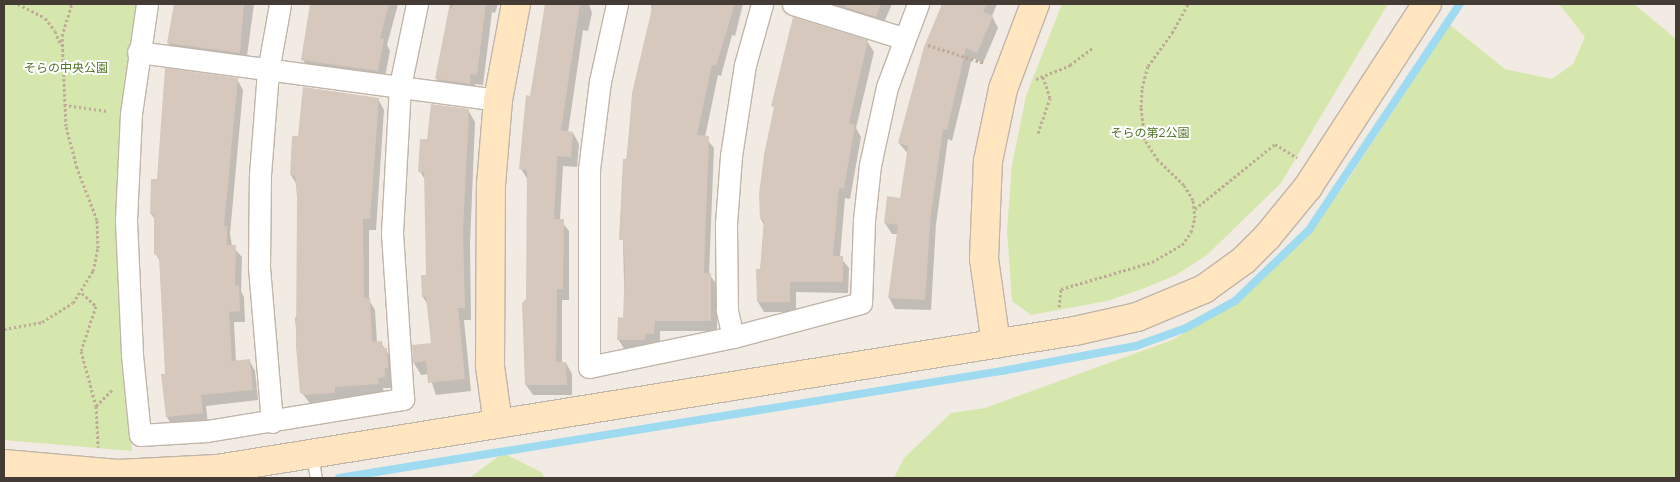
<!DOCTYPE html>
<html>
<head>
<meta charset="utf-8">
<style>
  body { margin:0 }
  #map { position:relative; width:1680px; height:482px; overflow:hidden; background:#f2ebe4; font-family:Manrope,"Noto Sans JP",sans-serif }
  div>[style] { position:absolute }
  .green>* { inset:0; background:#d5e7ac }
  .shadow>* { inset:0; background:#0003 }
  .stream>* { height:8px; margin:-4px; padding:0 4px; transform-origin:4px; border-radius:4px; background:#9fdbf0 }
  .building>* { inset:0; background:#d6c8bc }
  .path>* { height:3px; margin-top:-1.5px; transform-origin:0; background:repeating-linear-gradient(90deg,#bfab98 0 2.5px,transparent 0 5px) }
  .roads { filter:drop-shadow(1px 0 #c0b5a9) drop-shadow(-1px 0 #c0b5a9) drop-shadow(0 1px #c0b5a9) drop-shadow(0 -1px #c0b5a9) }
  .lane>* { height:11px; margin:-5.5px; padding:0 5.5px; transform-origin:5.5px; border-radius:5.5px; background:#fff }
  .street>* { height:21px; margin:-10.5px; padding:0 10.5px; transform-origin:10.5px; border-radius:10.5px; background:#fff }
  .secondary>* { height:28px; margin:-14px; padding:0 14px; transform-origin:14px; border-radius:14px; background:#ffe6c1 }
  span { translate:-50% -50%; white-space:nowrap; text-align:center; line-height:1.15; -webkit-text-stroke:4px #fff; paint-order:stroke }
  .park-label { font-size:12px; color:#517527 }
  .frame { position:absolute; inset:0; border:5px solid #443b34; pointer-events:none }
</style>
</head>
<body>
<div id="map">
  <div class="green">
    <div style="clip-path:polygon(4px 4px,138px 4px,126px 392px,132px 451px,4px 440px)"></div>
    <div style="clip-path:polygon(1062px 4px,1388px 4px,1281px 183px,1207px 255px,1176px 275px,1142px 289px,1107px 301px,1031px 315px,1012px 301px,1007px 231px,1012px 165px,1026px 96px)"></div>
    <div style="clip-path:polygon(1559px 4px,1634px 4px,1676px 39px,1676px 478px,894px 478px,904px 458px,951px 413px,985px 408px,1172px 340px,1243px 298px,1304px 240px,1344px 186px,1450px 25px,1505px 69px,1552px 79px,1573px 64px,1585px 37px)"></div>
    <div style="clip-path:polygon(503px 453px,541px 472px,545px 478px,469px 478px)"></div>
  </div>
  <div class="shadow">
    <div style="clip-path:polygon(176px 4px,254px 4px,246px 63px,174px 54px,168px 43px)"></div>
    <div style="clip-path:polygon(311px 4px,398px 4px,387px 45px,390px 51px,384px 82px,309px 70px,303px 60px)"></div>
    <div style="clip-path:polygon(450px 4px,498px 4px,495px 13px,492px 12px,483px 85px,475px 84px,475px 94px,443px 90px,437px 79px)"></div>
    <div style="clip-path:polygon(546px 4px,589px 4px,592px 13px,588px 31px,583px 30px,568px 132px,573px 133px,579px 144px,577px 167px,563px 166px,560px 220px,569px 231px,569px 300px,562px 300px,562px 363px,566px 363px,572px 374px,572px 395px,533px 395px,526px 385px,528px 180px,521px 169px)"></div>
    <div style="clip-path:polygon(651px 4px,743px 4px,735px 36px,732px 35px,721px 76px,718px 75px,705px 137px,714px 148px,709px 274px,717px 285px,717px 331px,660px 331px,660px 345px,625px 350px,618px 339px,625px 319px,622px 204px,633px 93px,652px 15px)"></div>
    <div style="clip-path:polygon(810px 4px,892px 4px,882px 27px)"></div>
    <div style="clip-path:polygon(956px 4px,997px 4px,992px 16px,998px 28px,983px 63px,972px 58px,952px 141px,948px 139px,936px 224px,931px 310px,895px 309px,889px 298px,898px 234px,892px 234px,885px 223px,901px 200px,908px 154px,899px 143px)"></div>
    <div style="clip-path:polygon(867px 41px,874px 52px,856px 128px,861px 137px,850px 199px,845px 198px,840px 257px,849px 268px,848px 293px,796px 292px,796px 312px,764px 312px,758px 302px,764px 225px,761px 219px,775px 110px,773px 106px)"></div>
    <div style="clip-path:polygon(237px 79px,243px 90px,230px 234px,232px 246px,242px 257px,241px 291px,244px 297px,245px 322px,234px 322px,236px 362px,249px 360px,255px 371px,258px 400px,206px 406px,208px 424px,173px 428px,167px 417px,161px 263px,156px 254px,156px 221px,151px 214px,158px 180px)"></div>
    <div style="clip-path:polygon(378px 99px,384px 110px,376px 230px,369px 230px,369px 300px,375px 310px,377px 343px,381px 343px,393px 360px,391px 388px,383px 388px,384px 394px,340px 398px,341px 403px,312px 406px,302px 393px,295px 318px,298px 315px,298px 198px,297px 185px,291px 175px,299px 137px)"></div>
    <div style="clip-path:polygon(468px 110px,475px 122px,470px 244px,471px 320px,464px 320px,471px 391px,436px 395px,429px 374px,421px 375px,414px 363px,413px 346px,432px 344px,428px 305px,423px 297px,423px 277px,427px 276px,426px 182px,420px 171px,428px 140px)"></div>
  </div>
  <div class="stream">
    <div style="left:339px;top:478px;width:672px;rotate:-9.17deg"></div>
    <div style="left:1002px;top:371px;width:136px;rotate:-10.6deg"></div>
    <div style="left:1136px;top:346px;width:53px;rotate:-19.8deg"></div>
    <div style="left:1186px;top:328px;width:56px;rotate:-28.9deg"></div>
    <div style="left:1235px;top:301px;width:103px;rotate:-43.8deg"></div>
    <div style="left:1309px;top:230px;width:272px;rotate:-56.3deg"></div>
  </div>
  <div class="building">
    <div style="clip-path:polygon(174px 4px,244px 4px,240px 53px,167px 43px)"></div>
    <div style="clip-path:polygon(310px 4px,389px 4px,380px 38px,384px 39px,378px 71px,301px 60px)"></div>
    <div style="clip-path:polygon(453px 4px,486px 4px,477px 75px,470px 74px,470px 84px,435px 79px,449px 8px,452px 8px)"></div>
    <div style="clip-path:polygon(545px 4px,580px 4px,561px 130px,573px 132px,571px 157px,557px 156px,554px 219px,564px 219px,563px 289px,557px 289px,556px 362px,566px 362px,567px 385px,525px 385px,522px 303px,526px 299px,527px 170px,519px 169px,526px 95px,530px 96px)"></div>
    <div style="clip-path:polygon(653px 4px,735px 4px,716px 66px,712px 65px,697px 135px,709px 136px,704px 273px,711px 273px,711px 321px,655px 321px,654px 334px,645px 334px,645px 340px,617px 340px,618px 317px,623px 318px,625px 268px,623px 240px,619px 240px,623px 159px,627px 159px,632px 93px)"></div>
    <div style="clip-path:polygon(847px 4px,881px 4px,876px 17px,845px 7px)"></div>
    <div style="clip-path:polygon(942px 4px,987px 4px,983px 12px,993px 16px,977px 53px,966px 48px,947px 130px,943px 129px,931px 213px,925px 300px,888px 298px,898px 225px,884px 223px,887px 196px,900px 198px,908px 146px,898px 143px,924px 47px)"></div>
    <div style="clip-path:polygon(793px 17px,868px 40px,849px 123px,855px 125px,844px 189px,839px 188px,833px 256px,843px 256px,843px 282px,790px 282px,790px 302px,757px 302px,756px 269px,760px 269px,764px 220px,760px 219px,759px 194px,764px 155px,774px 107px,771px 106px)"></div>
    <div style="clip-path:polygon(165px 68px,238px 78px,224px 226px,227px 226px,227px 245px,236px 245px,235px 286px,239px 285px,240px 311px,229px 312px,232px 361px,250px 359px,253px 390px,201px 395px,203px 413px,166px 417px,161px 374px,165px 374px,159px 257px,154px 254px,154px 215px,150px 214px,151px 179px,157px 179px)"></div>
    <div style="clip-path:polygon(303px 87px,379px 98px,370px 219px,363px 219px,364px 298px,370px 298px,372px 342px,382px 341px,383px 348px,387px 348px,388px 368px,385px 368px,385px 377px,378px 378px,379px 384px,335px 387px,335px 393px,306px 395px,300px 393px,296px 347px,297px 198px,295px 176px,290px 175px,292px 136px,298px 136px)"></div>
    <div style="clip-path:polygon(431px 104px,469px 109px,463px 231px,465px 308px,458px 308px,465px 379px,428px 383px,426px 361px,413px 363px,412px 345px,431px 343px,426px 297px,422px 297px,421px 275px,426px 275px,424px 172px,418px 172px,420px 139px,427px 139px)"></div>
  </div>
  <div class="path">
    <div style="left:18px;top:4px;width:30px;rotate:27deg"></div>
    <div style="left:45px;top:18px;width:16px;rotate:52deg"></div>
    <div style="left:55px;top:31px;width:15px;rotate:67deg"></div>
    <div style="left:928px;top:45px;width:59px;rotate:17.8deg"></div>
    <div style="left:1036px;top:79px;width:37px;rotate:-22deg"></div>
    <div style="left:1070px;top:65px;width:30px;rotate:-37deg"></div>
    <div style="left:64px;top:105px;width:44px;rotate:7.8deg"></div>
    <div style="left:1038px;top:133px;width:37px;rotate:-71deg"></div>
    <div style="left:1050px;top:98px;width:22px;rotate:-108deg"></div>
    <div style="left:1195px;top:209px;width:103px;rotate:-39.1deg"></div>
    <div style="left:1275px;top:144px;width:26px;rotate:32deg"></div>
    <div style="left:82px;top:293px;width:19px;rotate:43deg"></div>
    <div style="left:96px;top:306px;width:47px;rotate:108.4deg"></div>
    <div style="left:81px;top:351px;width:57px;rotate:74.7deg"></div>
    <div style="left:96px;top:406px;width:41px;rotate:87.2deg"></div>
    <div style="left:1059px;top:307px;width:18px;rotate:-84deg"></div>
    <div style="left:1061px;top:289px;width:95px;rotate:-16.5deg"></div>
    <div style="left:1152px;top:262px;width:34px;rotate:-30deg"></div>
    <div style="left:1182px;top:245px;width:16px;rotate:-55deg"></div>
    <div style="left:1191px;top:232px;width:15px;rotate:-74deg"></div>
    <div style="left:1195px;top:218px;width:18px;rotate:-96deg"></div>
    <div style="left:1193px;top:200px;width:17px;rotate:-121deg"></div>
    <div style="left:1184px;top:185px;width:36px;rotate:-136deg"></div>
    <div style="left:1158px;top:160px;width:24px;rotate:-123deg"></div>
    <div style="left:1145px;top:140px;width:33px;rotate:-97deg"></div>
    <div style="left:1141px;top:107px;width:19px;rotate:-87deg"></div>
    <div style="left:1142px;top:88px;width:23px;rotate:-75deg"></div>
    <div style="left:1148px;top:66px;width:41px;rotate:-54deg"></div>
    <div style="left:1172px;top:33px;width:33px;rotate:-61deg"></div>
    <div style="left:4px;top:329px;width:39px;rotate:-10deg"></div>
    <div style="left:42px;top:322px;width:36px;rotate:-32deg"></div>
    <div style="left:73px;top:303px;width:38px;rotate:-58deg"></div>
    <div style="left:93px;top:271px;width:24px;rotate:-78deg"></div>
    <div style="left:98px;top:248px;width:28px;rotate:-92deg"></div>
    <div style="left:97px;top:220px;width:56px;rotate:-111deg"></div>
    <div style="left:77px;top:168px;width:43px;rotate:-104.7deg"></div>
    <div style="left:66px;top:126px;width:90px;rotate:-92.5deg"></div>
    <div style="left:62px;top:36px;width:34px;rotate:-73deg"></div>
    <div style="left:96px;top:406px;width:23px;rotate:-45deg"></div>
  </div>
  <div class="roads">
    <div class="lane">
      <div style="left:312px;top:454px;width:24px;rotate:81deg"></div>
    </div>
    <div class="street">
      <div style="left:147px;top:4px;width:111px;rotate:98.3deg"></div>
      <div style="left:131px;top:114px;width:107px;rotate:92.7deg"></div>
      <div style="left:126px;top:221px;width:134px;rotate:87.4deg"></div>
      <div style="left:132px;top:355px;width:80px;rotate:84.3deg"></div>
      <div style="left:140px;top:435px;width:67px;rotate:-3.4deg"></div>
      <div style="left:207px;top:431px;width:199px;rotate:-9.3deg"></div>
      <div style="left:403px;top:399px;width:166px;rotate:-93.8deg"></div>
      <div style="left:392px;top:233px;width:147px;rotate:-86.9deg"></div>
      <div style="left:400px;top:86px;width:84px;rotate:-78.3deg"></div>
      <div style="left:617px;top:4px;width:79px;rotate:102.4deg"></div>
      <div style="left:600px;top:81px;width:89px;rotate:97.1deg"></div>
      <div style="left:589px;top:169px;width:198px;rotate:90deg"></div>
      <div style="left:589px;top:367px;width:147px;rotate:-11.8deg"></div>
      <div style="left:733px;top:337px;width:132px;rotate:-14.9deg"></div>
      <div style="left:861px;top:303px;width:83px;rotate:-87.9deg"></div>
      <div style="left:864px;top:220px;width:55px;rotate:-83.8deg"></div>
      <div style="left:870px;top:165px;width:80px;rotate:-77.7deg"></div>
      <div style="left:887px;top:87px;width:89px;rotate:-69.5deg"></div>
      <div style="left:793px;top:4px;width:115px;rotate:17.2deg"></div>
      <div style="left:138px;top:52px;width:363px;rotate:7.6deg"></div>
      <div style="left:733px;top:337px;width:28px;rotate:-103deg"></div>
      <div style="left:727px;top:310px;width:86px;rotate:-90.7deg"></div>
      <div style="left:726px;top:224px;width:68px;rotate:-85.8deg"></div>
      <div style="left:731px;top:156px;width:92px;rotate:-81.3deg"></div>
      <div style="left:745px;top:65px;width:63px;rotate:-74.4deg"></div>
      <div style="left:272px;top:422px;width:157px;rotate:-94.8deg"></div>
      <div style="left:259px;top:266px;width:91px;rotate:-89.4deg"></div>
      <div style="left:260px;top:175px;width:104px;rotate:-85.6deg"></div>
      <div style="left:268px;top:71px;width:68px;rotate:-79.8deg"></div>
    </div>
    <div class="secondary">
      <div style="left:996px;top:344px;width:86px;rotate:-98deg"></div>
      <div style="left:984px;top:259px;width:98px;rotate:-87.7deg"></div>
      <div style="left:988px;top:161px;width:74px;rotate:-78.2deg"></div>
      <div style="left:1003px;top:89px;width:91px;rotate:-69.4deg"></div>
      <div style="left:498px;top:424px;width:59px;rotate:-97.9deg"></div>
      <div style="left:490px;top:366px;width:181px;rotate:-89.7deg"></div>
      <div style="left:491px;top:185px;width:85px;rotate:-85.3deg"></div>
      <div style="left:498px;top:100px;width:98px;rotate:-79.4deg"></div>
      <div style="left:4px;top:464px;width:114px;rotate:5deg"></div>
      <div style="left:118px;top:474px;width:99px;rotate:-2.9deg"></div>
      <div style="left:217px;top:469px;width:869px;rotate:-9.14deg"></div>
      <div style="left:1075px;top:331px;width:64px;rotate:-12.7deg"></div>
      <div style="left:1137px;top:317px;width:73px;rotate:-22.7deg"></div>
      <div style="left:1204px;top:289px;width:49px;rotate:-35.9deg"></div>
      <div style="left:1244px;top:260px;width:33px;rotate:-45deg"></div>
      <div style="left:1267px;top:237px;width:65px;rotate:-50.6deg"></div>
      <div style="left:1308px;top:187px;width:218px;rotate:-57deg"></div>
    </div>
  </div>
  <div class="park-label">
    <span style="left:66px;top:68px">そらの中央公園</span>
    <span style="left:1150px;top:133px">そらの第2公園</span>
  </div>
  <div class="frame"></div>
</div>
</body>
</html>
